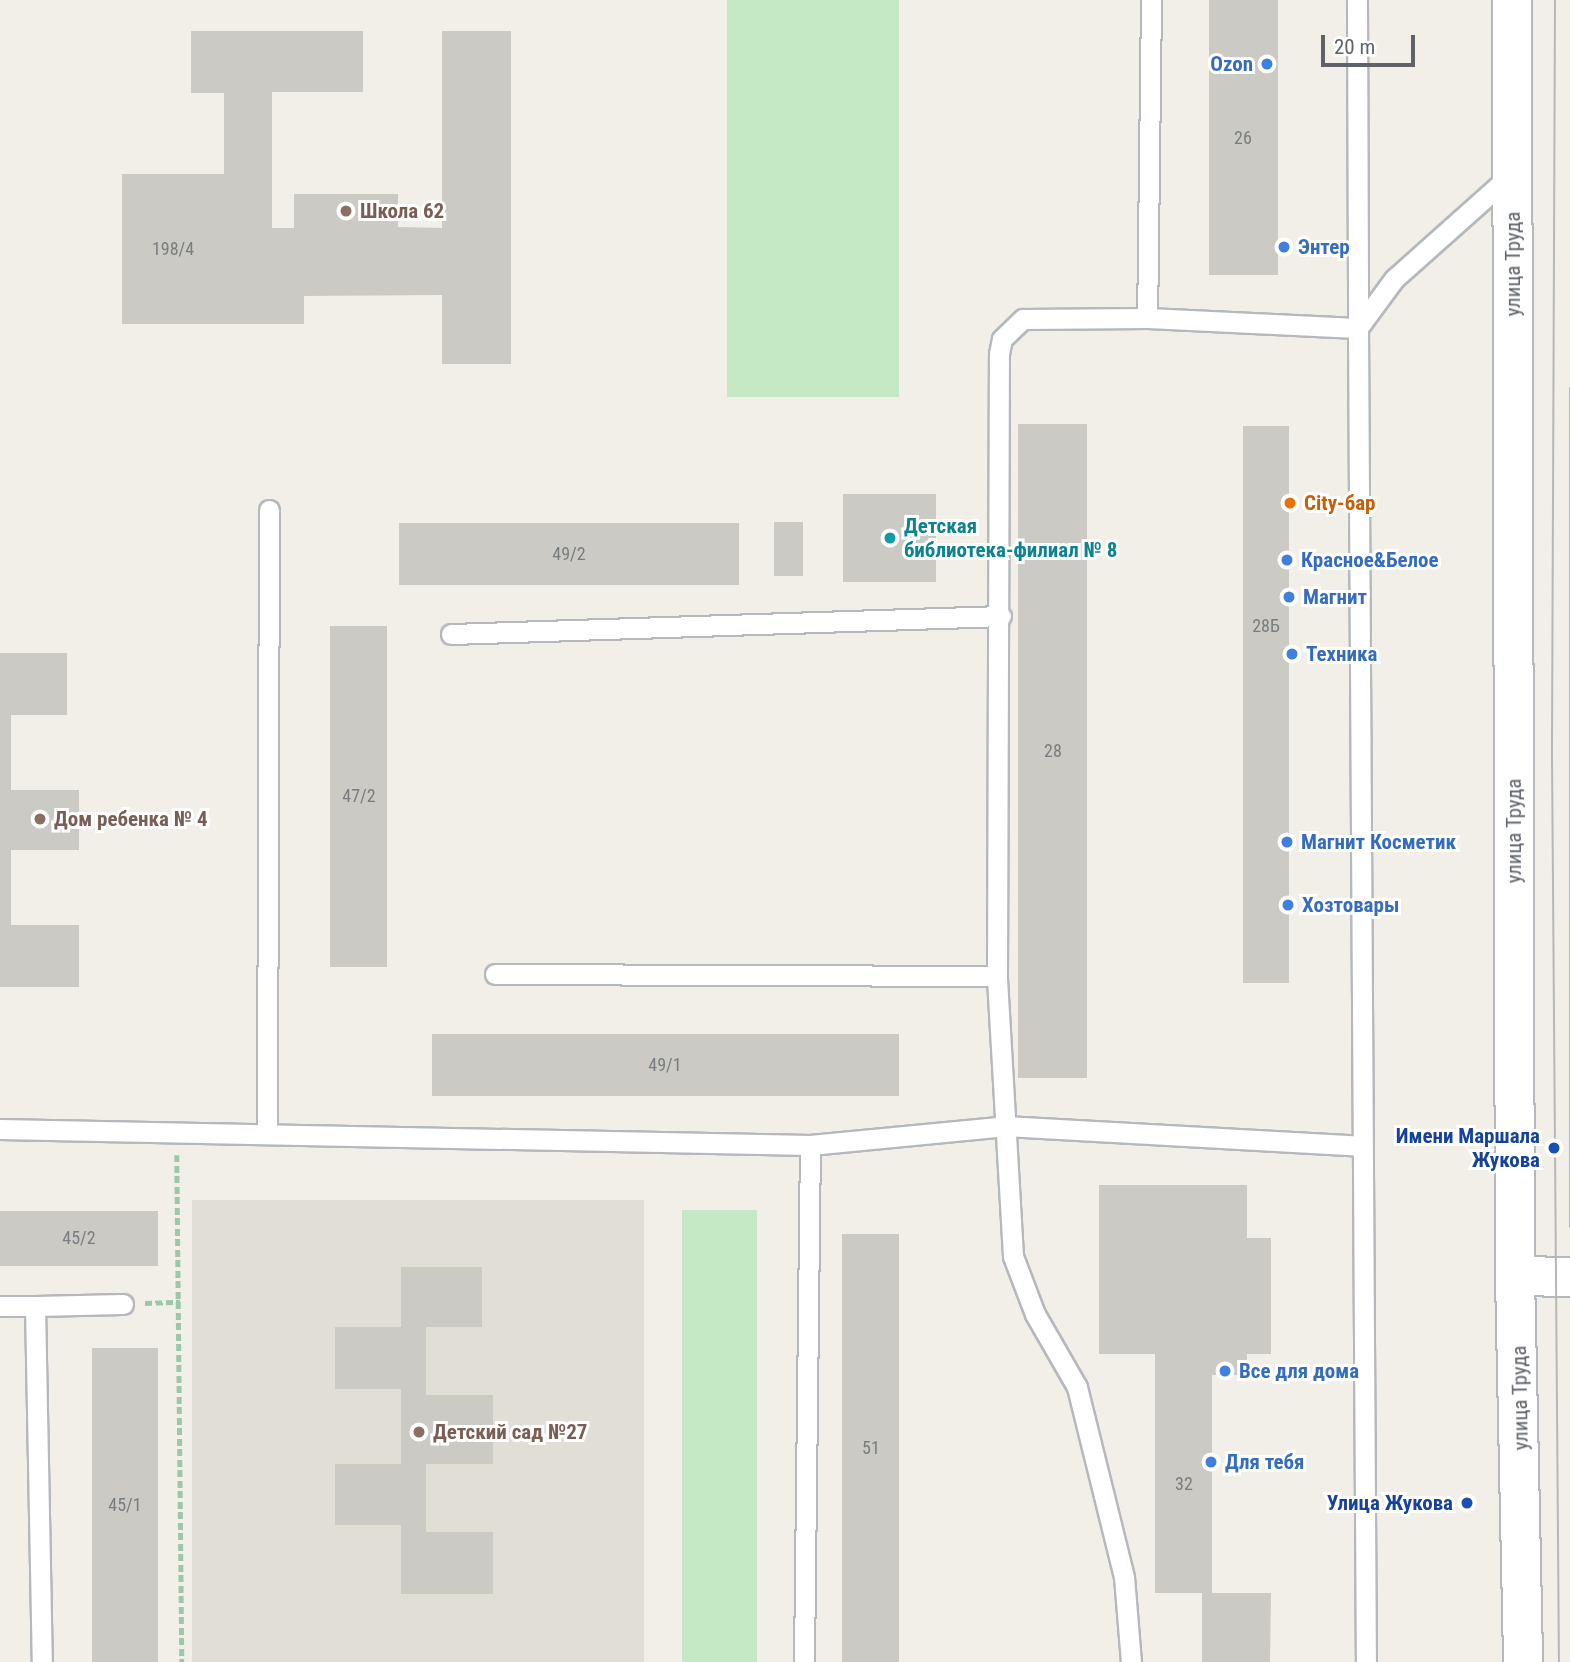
<!DOCTYPE html>
<html>
<head>
<meta charset="utf-8">
<style>
  body { margin:0 }
  #map { position:relative; width:1570px; height:1662px; overflow:hidden; background:#f1efe8; font-family:"Roboto Condensed",sans-serif }
  div>[style] { position:absolute }
  .education>* { inset:0; background:#e1ded6; transform-origin:0 0 }
  .green>* { inset:0; background:#c5e8c5; transform-origin:0 0 }
  .building>* { inset:0; background:#cccac5; transform-origin:0 0 }
  .path>* { height:4.5px; margin-top:-2.25px; transform-origin:0; background:repeating-linear-gradient(90deg,#9cc7a9 0 7px,transparent 0 10.5px) }
  .roads { filter:drop-shadow(2px 0 #b5b8bc) drop-shadow(-2px 0 #b5b8bc) drop-shadow(0 2px #b5b8bc) drop-shadow(0 -2px #b5b8bc) }
  .service>* { height:19px; margin:-9.5px; padding:0 9.5px; transform-origin:9.5px; border-radius:9.5px; background:#fff }
  .tertiary>* { height:38px; margin:-19px; padding:0 19px; transform-origin:19px; border-radius:19px; background:#fff }
  .secondary>* { height:38px; margin:-19px; padding:0 19px; transform-origin:19px; border-radius:19px; background:#fff }
  .tram>* { height:2px; margin:-1px; padding:0 1px; transform-origin:1px; border-radius:1px; background:#b6b7b8 }
  .dots>* { width:19px; height:19px; translate:-50% -50%; box-sizing:border-box; border:4px solid #fff; border-radius:50% }
  span { translate:-50% -50%; white-space:nowrap; text-align:center; line-height:1.15; -webkit-text-stroke:6px #fff; paint-order:stroke }
  .number-label { font-size:18px; color:#7a7d7f }
  .number-label span { -webkit-text-stroke-width:0 }
  .shop-label { font-size:21px; color:#366cbe; font-weight:700 }
  .right { translate:-100% -50%; text-align:right }
  .left { translate:0 -50%; text-align:left }
  .education-label { font-size:21px; color:#785e54; font-weight:700 }
  .street-label { font-size:21px; color:#5f6368 }
  .food-label { font-size:21px; color:#c56008; font-weight:700 }
  .culture-label { font-size:21px; color:#0d838f; font-weight:700 }
  .transit-label { font-size:21px; color:#164399; font-weight:700 }
  .scale { position:absolute; left:1321px; top:35px; width:94px; height:32px; box-sizing:border-box; border:4px solid #5f6368; border-top:0; padding-left:9px; font-size:21px; line-height:24px; white-space:nowrap; color:#5f6368; -webkit-text-stroke:5px #fff; paint-order:stroke }
</style>
</head>
<body>
<div id="map">
  <div class="education">
    <div style="left:644px;top:1200px;width:462px;height:452px;rotate:90deg"></div>
  </div>
  <div class="green">
    <div style="left:727px;top:0;width:172px;height:397px"></div>
    <div style="left:682px;top:1210px;width:75px;height:452px"></div>
  </div>
  <div class="building">
    <div style="left:1209px;top:0;width:69px;height:275px"></div>
    <div style="clip-path:polygon(191px 31px,363px 31px,363px 92px,272px 92px,272px 228px,294px 228px,294px 194px,398px 194px,398px 227px,442px 228px,442px 31px,511px 31px,511px 364px,442px 364px,442px 295px,304px 296px,304px 324px,122px 324px,122px 174px,224px 174px,224px 93px,191px 93px)"></div>
    <div style="left:1018px;top:424px;width:69px;height:654px"></div>
    <div style="left:1243px;top:426px;width:46px;height:557px"></div>
    <div style="left:843px;top:494px;width:93px;height:88px"></div>
    <div style="left:774px;top:522px;width:29px;height:54px"></div>
    <div style="left:399px;top:523px;width:340px;height:62px"></div>
    <div style="left:330px;top:626px;width:57px;height:341px"></div>
    <div style="clip-path:polygon(0 653px,67px 653px,67px 715px,11px 715px,11px 790px,79px 790px,79px 850px,11px 850px,11px 925px,79px 925px,79px 987px,0 987px)"></div>
    <div style="left:432px;top:1034px;width:467px;height:62px"></div>
    <div style="clip-path:polygon(1099px 1185px,1247px 1185px,1247px 1238px,1271px 1238px,1271px 1354px,1247px 1354px,1247px 1375px,1212px 1375px,1212px 1593px,1271px 1593px,1270px 1662px,1202px 1662px,1202px 1593px,1155px 1593px,1155px 1354px,1099px 1354px)"></div>
    <div style="left:0;top:1211px;width:158px;height:55px"></div>
    <div style="left:842px;top:1234px;width:57px;height:428px"></div>
    <div style="clip-path:polygon(401px 1267px,482px 1267px,482px 1327px,426px 1327px,426px 1395px,493px 1395px,493px 1464px,426px 1464px,426px 1532px,493px 1532px,493px 1594px,401px 1594px,401px 1525px,335px 1525px,335px 1464px,401px 1464px,401px 1389px,335px 1389px,335px 1327px,401px 1327px)"></div>
    <div style="left:92px;top:1348px;width:66px;height:314px"></div>
  </div>
  <div class="path">
    <div style="left:177px;top:1155px;width:507px;rotate:89.43deg"></div>
    <div style="left:145px;top:1303px;width:35px;rotate:-2deg"></div>
  </div>
  <div class="roads">
    <div class="service">
      <div style="left:1151px;top:0;width:318px;rotate:90.7deg"></div>
      <div style="left:1147px;top:318px;width:211px;rotate:2.7deg"></div>
      <div style="left:1358px;top:328px;width:1334px;rotate:89.66deg"></div>
      <div style="left:1357px;top:0;width:328px;rotate:89.8deg"></div>
      <div style="left:1358px;top:328px;width:61px;rotate:-53.7deg"></div>
      <div style="left:1394px;top:279px;width:158px;rotate:-41.7deg"></div>
      <div style="left:451px;top:634px;width:550px;rotate:-1.87deg"></div>
      <div style="left:495px;top:974px;width:502px;rotate:0.23deg"></div>
      <div style="left:0;top:1129px;width:810px;rotate:1.13deg"></div>
      <div style="left:810px;top:1145px;width:197px;rotate:-5.5deg"></div>
      <div style="left:1006px;top:1126px;width:355px;rotate:3.2deg"></div>
      <div style="left:267px;top:1131px;width:621px;rotate:-89.82deg"></div>
      <div style="left:0;top:1306px;width:35px"></div>
      <div style="left:35px;top:1306px;width:356px;rotate:88.9deg"></div>
      <div style="left:35px;top:1306px;width:88px;rotate:-1.3deg"></div>
      <div style="left:804px;top:1662px;width:517px;rotate:-89.34deg"></div>
      <div style="left:1131px;top:1662px;width:85px;rotate:-94.7deg"></div>
      <div style="left:1124px;top:1577px;width:196px;rotate:-103.9deg"></div>
      <div style="left:1077px;top:1387px;width:84px;rotate:-119.9deg"></div>
      <div style="left:1035px;top:1314px;width:62px;rotate:-110.8deg"></div>
      <div style="left:1013px;top:1256px;width:280px;rotate:-93.3deg"></div>
      <div style="left:997px;top:976px;width:622px;rotate:-89.82deg"></div>
      <div style="left:999px;top:354px;width:15px;rotate:-79deg"></div>
      <div style="left:1002px;top:339px;width:29px;rotate:-44deg"></div>
      <div style="left:1023px;top:319px;width:124px;rotate:-0.5deg"></div>
    </div>
    <div class="tertiary">
      <div style="left:1515px;top:1276px;width:55px;rotate:1deg"></div>
    </div>
    <div class="secondary">
      <div style="left:1512px;top:0;width:1276px;rotate:89.87deg"></div>
      <div style="left:1515px;top:1276px;width:386px;rotate:88.8deg"></div>
    </div>
  </div>
  <div class="tram">
    <div style="left:1555px;top:0;width:756px;rotate:90.23deg"></div>
    <div style="left:1552px;top:756px;width:906px;rotate:89.56deg"></div>
    <div style="left:1570px;top:388px;width:839px;rotate:90deg"></div>
  </div>
  <div class="dots">
    <div style="left:1267px;top:64px;background:#3f7fe0"></div>
    <div style="left:346px;top:211px;background:#8d6e63"></div>
    <div style="left:1284px;top:247px;background:#3f7fe0"></div>
    <div style="left:1290px;top:503px;background:#e8710a"></div>
    <div style="left:890px;top:538px;background:#0f9aa8"></div>
    <div style="left:1287px;top:560px;background:#3f7fe0"></div>
    <div style="left:1289px;top:597px;background:#3f7fe0"></div>
    <div style="left:1292px;top:654px;background:#3f7fe0"></div>
    <div style="left:40px;top:819px;background:#8d6e63"></div>
    <div style="left:1287px;top:842px;background:#3f7fe0"></div>
    <div style="left:1288px;top:905px;background:#3f7fe0"></div>
    <div style="left:1554px;top:1148px;background:#1a4fb4"></div>
    <div style="left:1225px;top:1371px;background:#3f7fe0"></div>
    <div style="left:419px;top:1432px;background:#8d6e63"></div>
    <div style="left:1211px;top:1462px;background:#3f7fe0"></div>
    <div style="left:1467px;top:1503px;background:#1a4fb4"></div>
  </div>
  <div class="number-label">
    <span style="left:1243px;top:138px">26</span>
    <span style="left:173px;top:249px">198/4</span>
    <span style="left:569px;top:554px">49/2</span>
    <span style="left:1266px;top:626px">28Б</span>
    <span style="left:1053px;top:751px">28</span>
    <span style="left:359px;top:796px">47/2</span>
    <span style="left:665px;top:1065px">49/1</span>
    <span style="left:79px;top:1238px">45/2</span>
    <span style="left:871px;top:1448px">51</span>
    <span style="left:1184px;top:1484px">32</span>
    <span style="left:125px;top:1505px">45/1</span>
  </div>
  <div class="shop-label">
    <span class="right" style="left:1253px;top:64px">Ozon</span>
    <span class="left" style="left:1298px;top:247px">Энтер</span>
    <span class="left" style="left:1301px;top:560px">Красное&amp;Белое</span>
    <span class="left" style="left:1303px;top:597px">Магнит</span>
    <span class="left" style="left:1306px;top:654px">Техника</span>
    <span class="left" style="left:1301px;top:842px">Магнит Косметик</span>
    <span class="left" style="left:1302px;top:905px">Хозтовары</span>
    <span class="left" style="left:1239px;top:1371px">Все для дома</span>
    <span class="left" style="left:1225px;top:1462px">Для тебя</span>
  </div>
  <div class="education-label">
    <span class="left" style="left:360px;top:211px">Школа 62</span>
    <span class="left" style="left:54px;top:819px">Дом ребенка № 4</span>
    <span class="left" style="left:433px;top:1432px">Детский сад №27</span>
  </div>
  <div class="street-label">
    <span style="left:1513px;top:264px;rotate:-90deg">улица Труда</span>
    <span style="left:1514px;top:831px;rotate:-90deg">улица Труда</span>
    <span style="left:1520px;top:1398px;rotate:-91deg">улица Труда</span>
  </div>
  <div class="food-label">
    <span class="left" style="left:1304px;top:503px">City-бар</span>
  </div>
  <div class="culture-label">
    <span class="left" style="left:904px;top:538px">Детская<br>библиотека-филиал № 8</span>
  </div>
  <div class="transit-label">
    <span class="right" style="left:1540px;top:1148px">Имени Маршала<br>Жукова</span>
    <span class="right" style="left:1453px;top:1503px">Улица Жукова</span>
  </div>
  <div class="scale">20 m</div>
</div>
</body>
</html>
